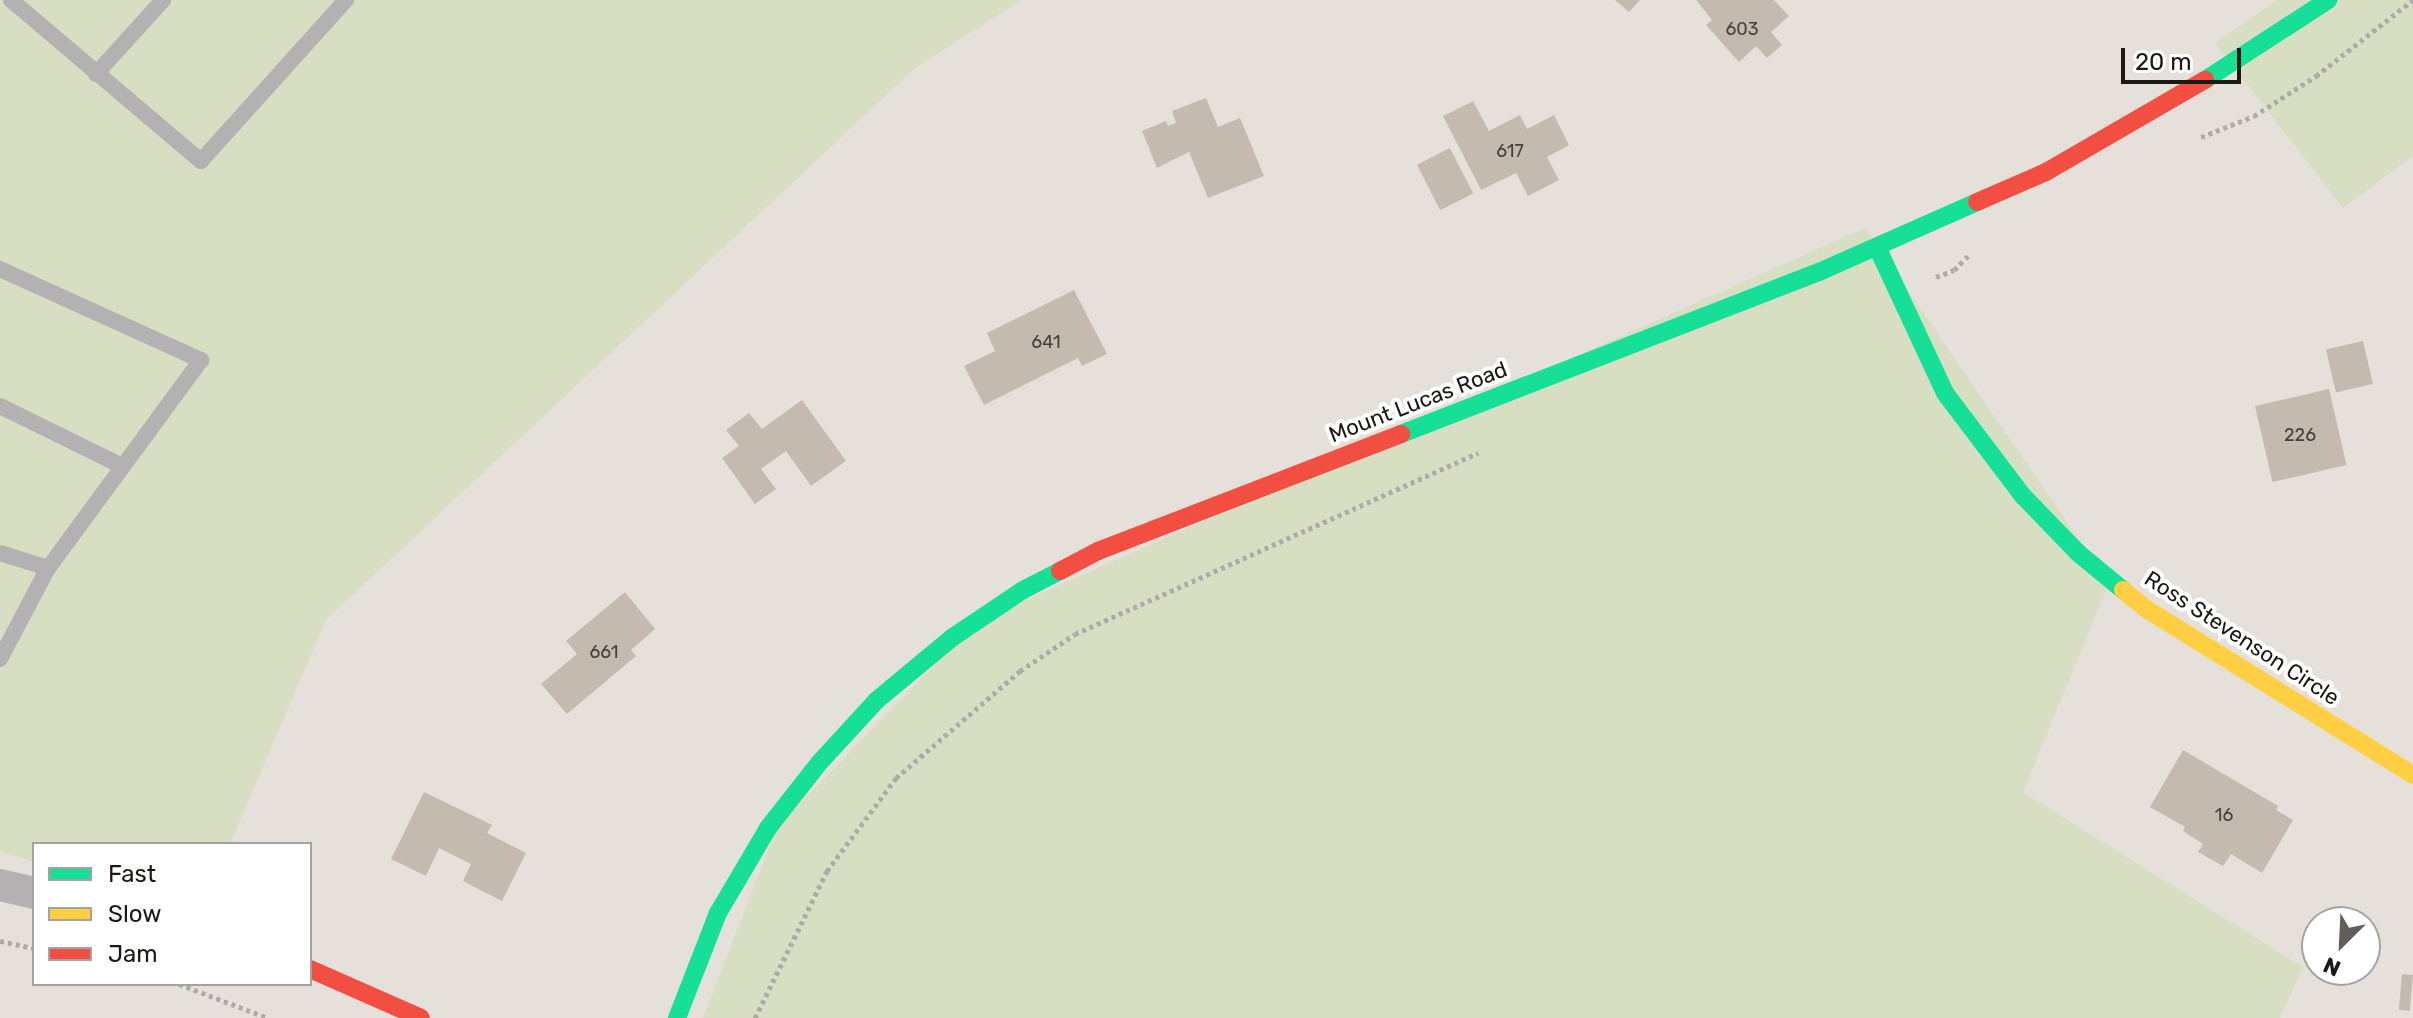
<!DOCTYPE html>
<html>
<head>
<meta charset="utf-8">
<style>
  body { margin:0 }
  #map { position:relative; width:2413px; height:1018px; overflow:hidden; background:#e5e1da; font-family:Rubik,sans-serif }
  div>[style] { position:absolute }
  .green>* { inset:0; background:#d7dec2 }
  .building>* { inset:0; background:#c3bbb0; transform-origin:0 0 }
  .path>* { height:5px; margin-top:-2.5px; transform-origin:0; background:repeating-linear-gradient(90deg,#adabaa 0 4px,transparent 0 8px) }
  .lane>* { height:16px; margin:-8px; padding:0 8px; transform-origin:8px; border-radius:8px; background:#b3b1b2 }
  .street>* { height:32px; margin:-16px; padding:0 16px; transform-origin:16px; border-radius:16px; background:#b3b1b2 }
  .fast>* { height:18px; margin:-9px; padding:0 9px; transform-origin:9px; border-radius:9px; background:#16e098 }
  .slow>* { height:18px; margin:-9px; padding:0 9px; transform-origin:9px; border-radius:9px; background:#ffcf43 }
  .jam>* { height:18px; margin:-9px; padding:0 9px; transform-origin:9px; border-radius:9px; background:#f24e42 }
  span { translate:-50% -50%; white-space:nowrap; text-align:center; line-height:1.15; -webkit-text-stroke:8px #fff; paint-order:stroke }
  .number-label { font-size:18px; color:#45423b }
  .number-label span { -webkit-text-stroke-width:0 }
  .street-label { font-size:22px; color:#1b1914 }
  .legend { position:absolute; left:32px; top:842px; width:280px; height:144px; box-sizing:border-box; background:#fff; border:2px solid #a4a3a1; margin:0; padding:10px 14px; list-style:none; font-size:24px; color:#1b1914 }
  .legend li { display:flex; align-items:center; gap:16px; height:40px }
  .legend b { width:40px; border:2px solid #a4a3a1 }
  .north { position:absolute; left:2301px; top:906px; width:80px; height:80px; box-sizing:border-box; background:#fff; border:2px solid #a4a3a1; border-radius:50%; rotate:204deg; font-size:22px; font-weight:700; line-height:32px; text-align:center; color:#1b1914 }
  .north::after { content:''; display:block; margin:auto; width:28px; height:36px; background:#625f59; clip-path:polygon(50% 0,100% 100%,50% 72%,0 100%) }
  .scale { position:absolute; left:2121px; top:48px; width:120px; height:36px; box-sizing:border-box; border:4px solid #1b1914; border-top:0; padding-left:10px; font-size:24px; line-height:28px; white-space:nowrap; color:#1b1914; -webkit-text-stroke:6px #fff; paint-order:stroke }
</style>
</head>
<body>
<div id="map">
  <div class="green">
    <div style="clip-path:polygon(0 0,1022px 0,915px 68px,326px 620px,230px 844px,34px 844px,34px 862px,0 851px)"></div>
    <div style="clip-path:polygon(2277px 0,2413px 0,2413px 156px,2343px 208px,2215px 43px)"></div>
    <div style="clip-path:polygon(1865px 228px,2109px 583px,2023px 792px,2303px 967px,2280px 1018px,703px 1018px,777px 827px,976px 622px)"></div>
  </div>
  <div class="building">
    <div style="clip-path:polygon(1615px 0,1640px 0,1629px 12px)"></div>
    <div style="clip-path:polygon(1696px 0,1774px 0,1789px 16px,1771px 32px,1782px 45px,1767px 58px,1756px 46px,1739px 62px,1706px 25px,1712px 20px)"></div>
    <div style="clip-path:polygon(1206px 98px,1218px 127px,1240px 118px,1264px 176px,1208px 198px,1189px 152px,1157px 168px,1142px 131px,1166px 121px,1168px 126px,1176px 123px,1172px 111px)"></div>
    <div style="clip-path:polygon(1473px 101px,1489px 131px,1520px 115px,1527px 129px,1554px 115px,1569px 145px,1547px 157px,1559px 180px,1528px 196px,1516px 173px,1481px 190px,1443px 116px)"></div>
    <div style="left:1450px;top:148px;width:51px;height:37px;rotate:63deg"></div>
    <div style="clip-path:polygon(1074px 290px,1107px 354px,1082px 366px,1078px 358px,984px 405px,964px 366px,995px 351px,987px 333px)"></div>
    <div style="left:2363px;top:341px;width:44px;height:38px;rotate:77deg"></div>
    <div style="left:2329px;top:389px;width:78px;height:76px;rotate:77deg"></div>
    <div style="clip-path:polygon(802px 400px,846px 461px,811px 486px,786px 451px,761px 469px,776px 489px,755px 504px,722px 458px,739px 446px,726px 430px,749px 413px,762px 429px)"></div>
    <div style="clip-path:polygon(625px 592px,655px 629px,631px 650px,636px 656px,567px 714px,541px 684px,577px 654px,566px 641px)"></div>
    <div style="clip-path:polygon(2183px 750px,2278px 806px,2276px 810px,2293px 820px,2262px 873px,2231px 854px,2223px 866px,2198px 852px,2203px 844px,2183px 831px,2185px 827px,2150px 807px)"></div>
    <div style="clip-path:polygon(424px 792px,492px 825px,487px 833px,526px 853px,502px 901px,463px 881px,471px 864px,439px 848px,426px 876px,391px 859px)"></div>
    <div style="left:2402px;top:974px;width:11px;height:36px;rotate:5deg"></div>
  </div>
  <div class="path">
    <div style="left:2201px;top:137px;width:57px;rotate:-21.6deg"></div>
    <div style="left:2254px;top:116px;width:74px;rotate:-32.8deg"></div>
    <div style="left:2316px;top:76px;width:123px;rotate:-38.1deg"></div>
    <div style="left:1936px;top:277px;width:19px;rotate:-21deg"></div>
    <div style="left:1954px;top:270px;width:23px;rotate:-45deg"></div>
    <div style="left:0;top:941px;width:35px;rotate:12deg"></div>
    <div style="left:179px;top:984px;width:95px;rotate:20.9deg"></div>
    <div style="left:755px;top:1018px;width:164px;rotate:-63.9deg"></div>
    <div style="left:827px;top:871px;width:116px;rotate:-53.4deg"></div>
    <div style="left:896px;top:778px;width:164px;rotate:-40.8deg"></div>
    <div style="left:1020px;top:671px;width:66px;rotate:-33.9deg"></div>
    <div style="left:1075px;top:634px;width:442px;rotate:-24.2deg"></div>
  </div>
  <div class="lane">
    <div style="left:11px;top:0;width:249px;rotate:40.3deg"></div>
    <div style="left:201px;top:161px;width:217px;rotate:-48deg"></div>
    <div style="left:96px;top:74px;width:100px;rotate:-47.8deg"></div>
    <div style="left:0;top:269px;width:221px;rotate:24.4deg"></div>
    <div style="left:201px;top:360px;width:258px;rotate:126.3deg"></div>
    <div style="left:48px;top:568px;width:103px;rotate:117.8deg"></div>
    <div style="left:0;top:406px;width:136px;rotate:26.2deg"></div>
    <div style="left:0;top:553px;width:50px;rotate:17.4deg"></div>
  </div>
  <div class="street">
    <div style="left:0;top:885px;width:35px;rotate:13deg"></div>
  </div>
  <div class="fast">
    <div style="left:2205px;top:80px;width:147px;rotate:-33deg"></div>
    <div style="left:1877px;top:247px;width:161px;rotate:65deg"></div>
    <div style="left:1945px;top:393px;width:129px;rotate:52.9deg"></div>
    <div style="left:2023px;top:496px;width:78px;rotate:46deg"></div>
    <div style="left:2077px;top:552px;width:60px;rotate:39.6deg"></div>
    <div style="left:1401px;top:434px;width:448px;rotate:-21.2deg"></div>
    <div style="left:1819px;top:272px;width:173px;rotate:-23.9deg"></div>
    <div style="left:677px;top:1018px;width:113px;rotate:-68.7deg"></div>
    <div style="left:718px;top:913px;width:99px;rotate:-59.5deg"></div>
    <div style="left:768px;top:828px;width:84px;rotate:-51.8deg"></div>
    <div style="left:820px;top:762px;width:84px;rotate:-47.4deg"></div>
    <div style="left:877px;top:700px;width:99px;rotate:-39.7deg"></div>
    <div style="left:953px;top:637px;width:84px;rotate:-33.9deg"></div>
    <div style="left:1023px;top:590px;width:42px;rotate:-27.2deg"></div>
  </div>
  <div class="slow">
    <div style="left:2123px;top:590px;width:32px;rotate:39deg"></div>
    <div style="left:2148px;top:610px;width:312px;rotate:31.9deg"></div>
  </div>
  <div class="jam">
    <div style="left:1977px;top:202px;width:75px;rotate:-23.5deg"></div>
    <div style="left:2046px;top:172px;width:184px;rotate:-30.1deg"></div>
    <div style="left:1060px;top:571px;width:43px;rotate:-27.8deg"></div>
    <div style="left:1098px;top:551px;width:325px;rotate:-21.1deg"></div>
    <div style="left:310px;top:969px;width:121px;rotate:23.8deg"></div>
  </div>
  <div class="number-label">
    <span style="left:1742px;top:29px">603</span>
    <span style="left:1510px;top:151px">617</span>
    <span style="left:1046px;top:342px">641</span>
    <span style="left:2300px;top:435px">226</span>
    <span style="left:604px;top:652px">661</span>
    <span style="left:2224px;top:815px">16</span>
  </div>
  <div class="street-label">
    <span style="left:1418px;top:402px;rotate:-21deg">Mount Lucas Road</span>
    <span style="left:2242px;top:638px;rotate:33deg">Ross Stevenson Circle</span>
  </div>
  <ul class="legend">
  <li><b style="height:10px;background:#16e098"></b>Fast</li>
  <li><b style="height:10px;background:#ffcf43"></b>Slow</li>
  <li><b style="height:10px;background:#f24e42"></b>Jam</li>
  </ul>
  <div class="north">N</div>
  <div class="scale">20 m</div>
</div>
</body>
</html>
